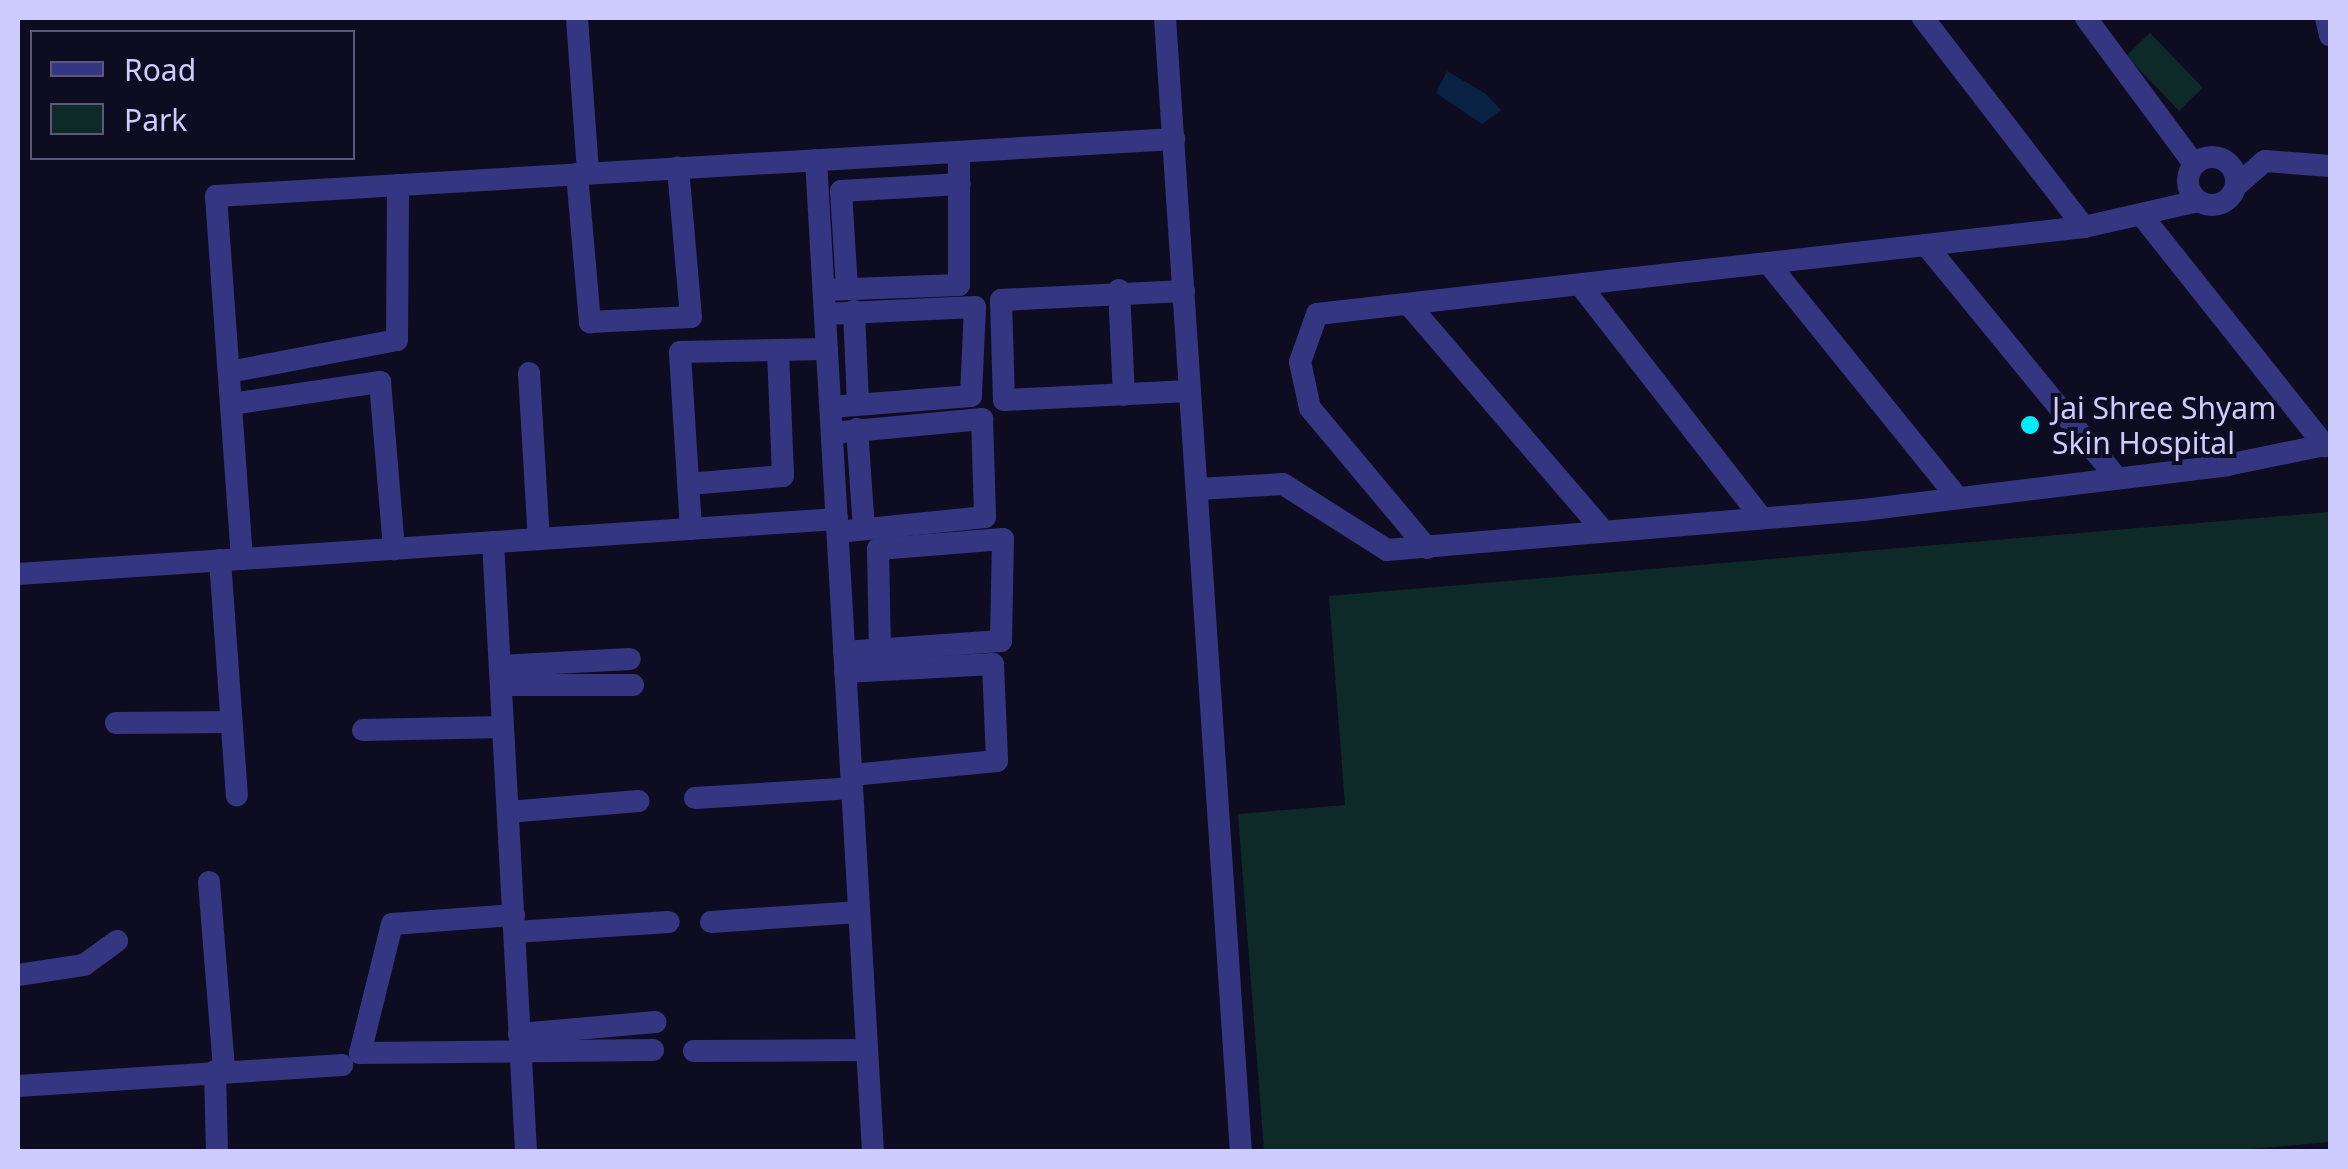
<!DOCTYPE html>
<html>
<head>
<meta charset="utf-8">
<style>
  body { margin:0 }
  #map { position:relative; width:2348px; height:1169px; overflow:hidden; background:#0e0c20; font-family:"Noto Sans",sans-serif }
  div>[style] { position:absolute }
  .green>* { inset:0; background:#0e2a28; transform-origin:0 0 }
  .water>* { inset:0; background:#092142 }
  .street>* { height:22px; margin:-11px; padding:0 11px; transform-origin:11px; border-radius:11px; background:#343682 }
  .street>.ring { margin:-11px; padding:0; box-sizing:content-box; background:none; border:22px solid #343682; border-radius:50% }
  .dots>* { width:28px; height:28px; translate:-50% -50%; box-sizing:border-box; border:5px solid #0e0c20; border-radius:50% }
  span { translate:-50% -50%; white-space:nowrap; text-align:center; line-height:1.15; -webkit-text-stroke:8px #0e0c20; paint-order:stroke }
  .poi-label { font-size:30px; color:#cecbff }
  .left { translate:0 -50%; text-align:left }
  .frame { position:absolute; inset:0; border:20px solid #cecbff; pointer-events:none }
  .legend { position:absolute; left:30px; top:30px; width:325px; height:130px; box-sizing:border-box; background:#0e0c20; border:2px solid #5b5879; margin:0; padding:12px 18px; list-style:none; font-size:30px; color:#cecbff }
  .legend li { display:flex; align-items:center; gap:20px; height:50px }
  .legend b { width:50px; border:2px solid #5b5879 }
</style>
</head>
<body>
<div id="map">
  <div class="green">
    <div style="left:2150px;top:33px;width:76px;height:33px;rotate:46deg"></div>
    <div style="clip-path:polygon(2330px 512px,2330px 1142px,2217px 1152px,1264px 1151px,1238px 814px,1345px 805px,1329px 596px)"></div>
  </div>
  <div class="water">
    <div style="clip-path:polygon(1447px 71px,1486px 94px,1501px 110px,1482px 124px,1436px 93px)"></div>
  </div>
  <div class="street">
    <div style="left:577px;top:18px;width:155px;rotate:85.9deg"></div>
    <div style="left:1165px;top:18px;width:1137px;rotate:86.17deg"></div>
    <div style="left:1923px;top:18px;width:264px;rotate:52.4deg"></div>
    <div style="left:2086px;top:18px;width:182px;rotate:53.5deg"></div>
    <div style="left:2326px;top:18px;width:18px;rotate:77deg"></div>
    <div class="ring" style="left:2188px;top:157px;width:26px;height:26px"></div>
    <div style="left:816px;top:160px;width:994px;rotate:86.71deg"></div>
    <div style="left:577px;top:174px;width:149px;rotate:85deg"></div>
    <div style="left:590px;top:322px;width:101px;rotate:-2.8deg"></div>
    <div style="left:691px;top:317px;width:150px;rotate:-95deg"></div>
    <div style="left:2236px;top:186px;width:38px;rotate:-41deg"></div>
    <div style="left:2265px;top:161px;width:65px;rotate:4.4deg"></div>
    <div style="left:2143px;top:217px;width:293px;rotate:51.5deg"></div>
    <div style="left:1926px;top:245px;width:297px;rotate:50.7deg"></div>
    <div style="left:1769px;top:264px;width:301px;rotate:51.1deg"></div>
    <div style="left:1581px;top:286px;width:288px;rotate:52.1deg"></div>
    <div style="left:847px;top:289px;width:98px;rotate:-93.5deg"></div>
    <div style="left:841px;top:191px;width:119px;rotate:-3.4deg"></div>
    <div style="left:824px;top:290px;width:135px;rotate:-2.1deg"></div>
    <div style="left:959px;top:285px;width:133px;rotate:-90deg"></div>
    <div style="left:1119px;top:290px;width:105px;rotate:87.3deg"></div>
    <div style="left:1184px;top:291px;width:183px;rotate:177.2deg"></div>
    <div style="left:1001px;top:300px;width:100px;rotate:88.3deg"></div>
    <div style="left:1004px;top:400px;width:186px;rotate:-2.8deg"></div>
    <div style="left:1410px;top:306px;width:291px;rotate:49.3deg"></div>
    <div style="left:854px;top:311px;width:93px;rotate:87.5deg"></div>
    <div style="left:825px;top:314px;width:150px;rotate:-2.7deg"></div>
    <div style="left:975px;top:307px;width:89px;rotate:92.6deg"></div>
    <div style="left:971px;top:396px;width:141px;rotate:175.5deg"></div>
    <div style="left:229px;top:372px;width:171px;rotate:-10.8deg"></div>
    <div style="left:397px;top:340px;width:155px;rotate:-89.6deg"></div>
    <div style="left:529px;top:373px;width:166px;rotate:86.6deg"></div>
    <div style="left:231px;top:404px;width:151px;rotate:-8.4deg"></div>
    <div style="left:380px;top:382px;width:168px;rotate:85.2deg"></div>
    <div style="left:857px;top:429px;width:99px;rotate:86deg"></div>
    <div style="left:832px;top:433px;width:151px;rotate:-5.3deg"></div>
    <div style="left:982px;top:419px;width:98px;rotate:88.2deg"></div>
    <div style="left:985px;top:517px;width:148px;rotate:174.2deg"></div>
    <div style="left:688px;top:484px;width:95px;rotate:-4.8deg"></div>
    <div style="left:783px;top:476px;width:125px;rotate:-92.3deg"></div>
    <div style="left:1197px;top:489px;width:86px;rotate:-3.3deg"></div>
    <div style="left:1283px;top:484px;width:123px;rotate:32.4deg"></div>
    <div style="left:1387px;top:550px;width:478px;rotate:-4.8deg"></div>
    <div style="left:1863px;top:510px;width:367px;rotate:-7deg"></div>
    <div style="left:2227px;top:465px;width:105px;rotate:-11.5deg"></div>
    <div style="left:691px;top:529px;width:177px;rotate:-93.6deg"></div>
    <div style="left:680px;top:352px;width:147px;rotate:-1.2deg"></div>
    <div style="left:493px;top:542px;width:611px;rotate:86.9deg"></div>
    <div style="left:1427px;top:548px;width:182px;rotate:-129.9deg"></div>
    <div style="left:1310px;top:408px;width:47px;rotate:-102.3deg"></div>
    <div style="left:1300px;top:362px;width:51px;rotate:-70.5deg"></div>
    <div style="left:1317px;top:314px;width:772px;rotate:-6.47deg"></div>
    <div style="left:2084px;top:227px;width:117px;rotate:-12.8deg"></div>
    <div style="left:242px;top:559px;width:364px;rotate:-94.1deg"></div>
    <div style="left:216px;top:196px;width:960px;rotate:-3.41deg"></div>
    <div style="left:220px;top:560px;width:236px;rotate:85.9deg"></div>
    <div style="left:18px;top:574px;width:821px;rotate:-3.84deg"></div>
    <div style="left:844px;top:652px;width:157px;rotate:-4deg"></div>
    <div style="left:1001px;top:641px;width:102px;rotate:-88.9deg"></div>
    <div style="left:1003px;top:539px;width:125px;rotate:175.4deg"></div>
    <div style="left:878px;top:549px;width:100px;rotate:88.9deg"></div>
    <div style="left:500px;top:666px;width:130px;rotate:-3.1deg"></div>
    <div style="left:845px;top:672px;width:148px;rotate:-3.1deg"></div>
    <div style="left:993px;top:664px;width:97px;rotate:87.6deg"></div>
    <div style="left:997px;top:761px;width:146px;rotate:174.5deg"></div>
    <div style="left:501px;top:685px;width:132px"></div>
    <div style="left:116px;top:723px;width:115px;rotate:-0.5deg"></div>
    <div style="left:363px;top:730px;width:140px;rotate:-1.2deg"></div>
    <div style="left:695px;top:798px;width:157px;rotate:-3.6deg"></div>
    <div style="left:508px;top:812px;width:131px;rotate:-4.8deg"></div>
    <div style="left:209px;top:882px;width:189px;rotate:85.4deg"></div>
    <div style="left:514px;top:915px;width:122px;rotate:175.8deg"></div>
    <div style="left:392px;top:924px;width:133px;rotate:103.9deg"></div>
    <div style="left:360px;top:1053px;width:293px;rotate:-0.6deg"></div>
    <div style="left:711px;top:922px;width:148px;rotate:-3.9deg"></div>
    <div style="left:515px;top:932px;width:154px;rotate:-3.7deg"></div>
    <div style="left:18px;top:975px;width:67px;rotate:-8.6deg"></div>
    <div style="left:84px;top:965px;width:41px;rotate:-36deg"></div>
    <div style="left:519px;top:1034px;width:137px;rotate:-5deg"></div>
    <div style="left:694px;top:1051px;width:173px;rotate:-0.3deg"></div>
    <div style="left:215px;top:1071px;width:81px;rotate:88.6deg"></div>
    <div style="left:18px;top:1086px;width:325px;rotate:-3.7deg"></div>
  </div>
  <div class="dots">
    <div style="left:2030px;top:425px;background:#00ecf6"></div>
  </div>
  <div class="poi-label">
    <span class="left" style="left:2052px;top:425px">Jai Shree Shyam<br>Skin Hospital</span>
  </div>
  <div class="frame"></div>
  <ul class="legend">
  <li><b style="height:12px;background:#343682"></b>Road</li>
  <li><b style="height:28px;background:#0e2a28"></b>Park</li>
  </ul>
</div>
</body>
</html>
